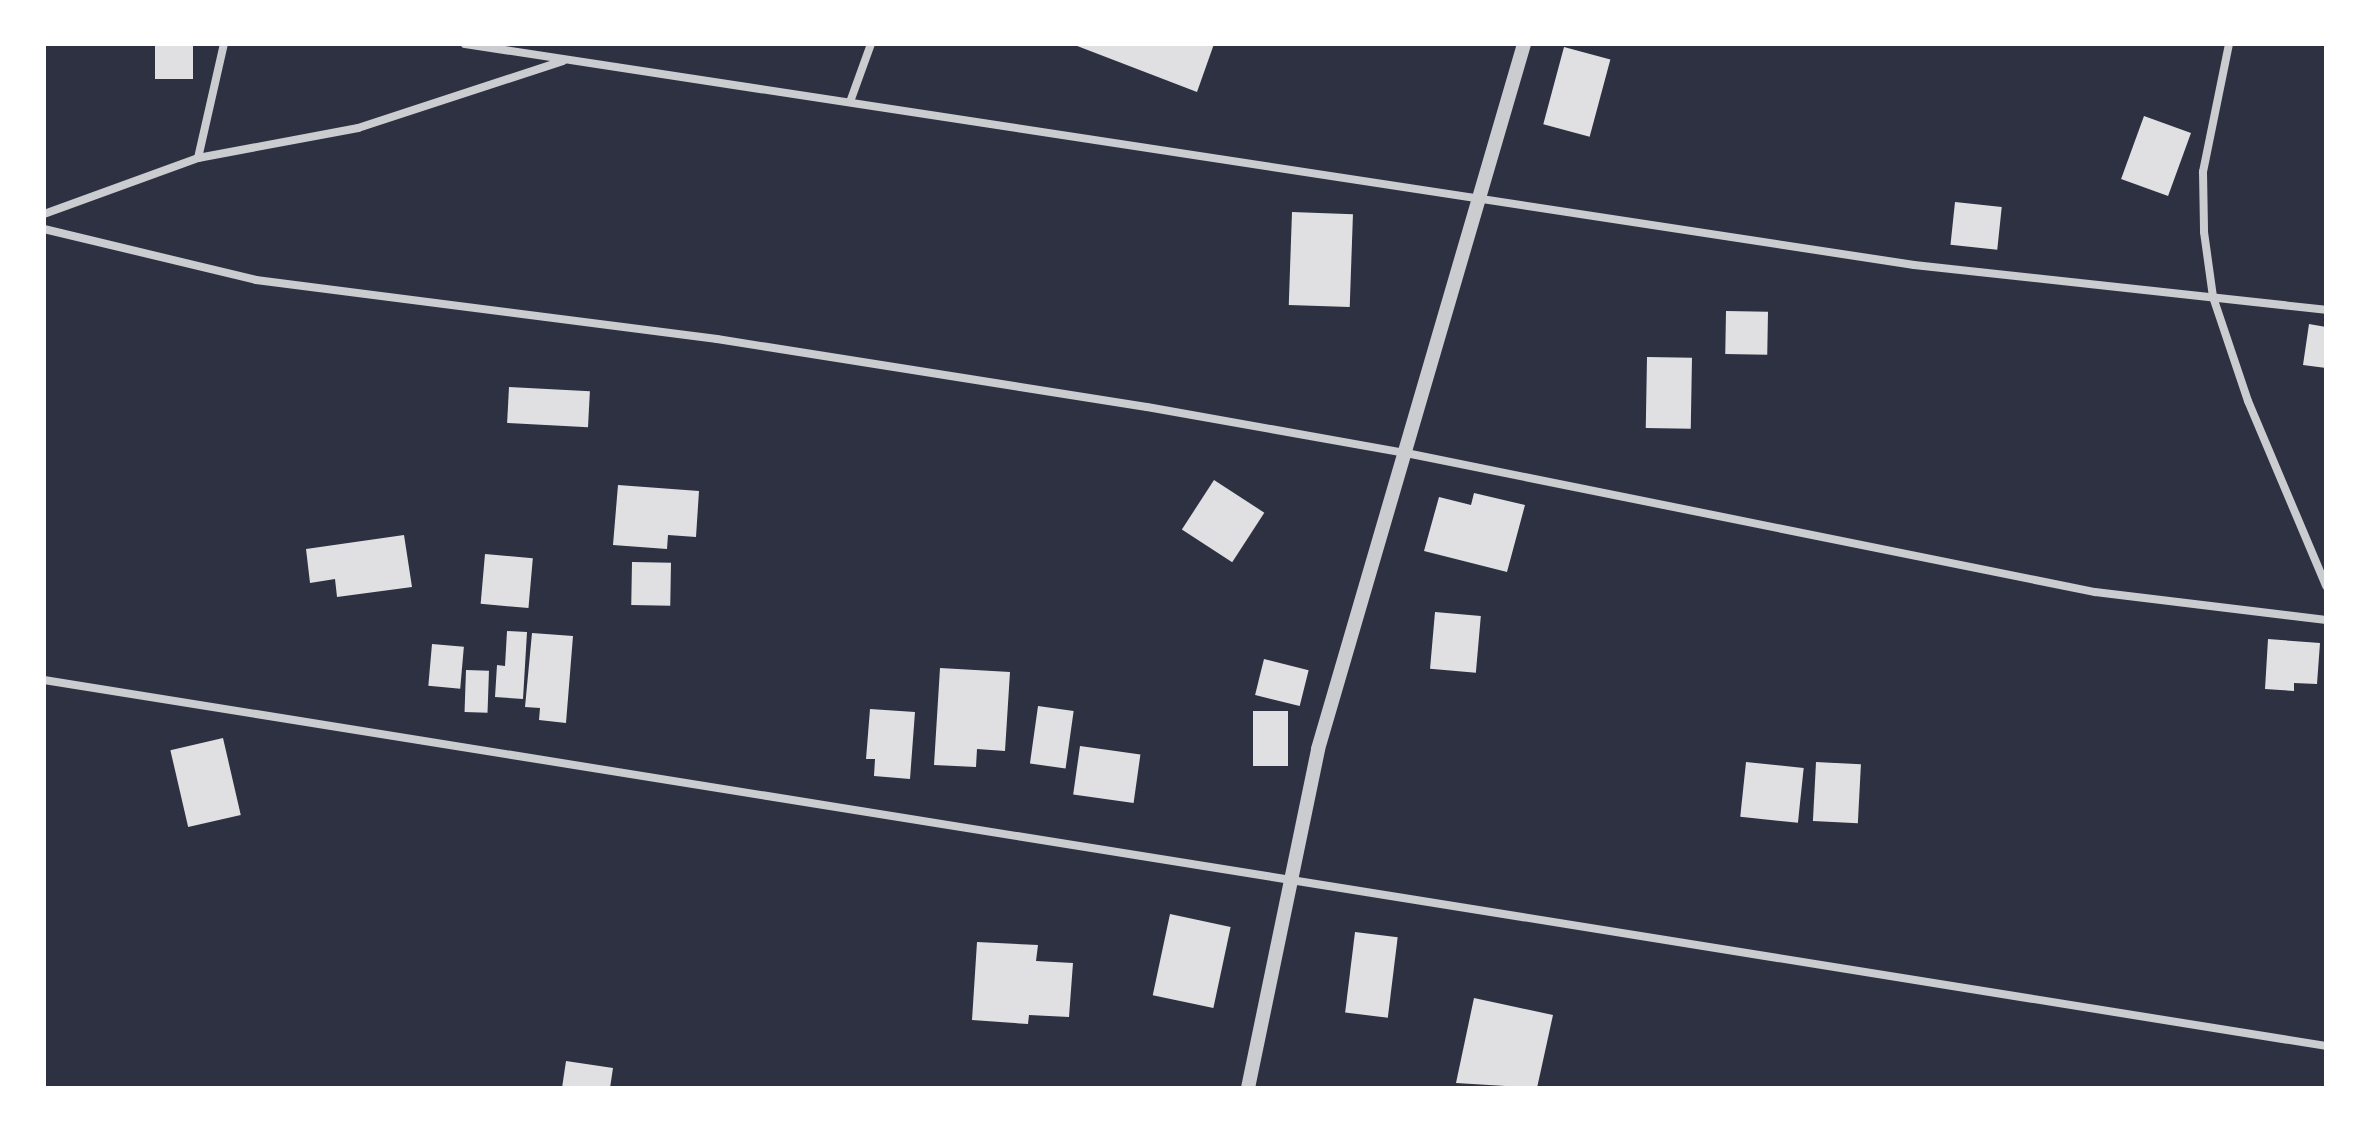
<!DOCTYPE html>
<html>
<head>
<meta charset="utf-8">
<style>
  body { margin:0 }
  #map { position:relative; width:2370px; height:1132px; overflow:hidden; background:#2d3142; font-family:Overpass,sans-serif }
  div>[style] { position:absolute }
  .building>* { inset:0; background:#e0e0e3; transform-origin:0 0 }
  .minor>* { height:8px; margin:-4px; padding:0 4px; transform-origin:4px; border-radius:4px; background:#caccd0 }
  .tertiary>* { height:14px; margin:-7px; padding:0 7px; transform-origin:7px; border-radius:7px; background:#caccd0 }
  span { translate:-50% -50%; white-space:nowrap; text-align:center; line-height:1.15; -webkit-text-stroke:7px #fff; paint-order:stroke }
  .frame { position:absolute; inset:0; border:46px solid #fff; pointer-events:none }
</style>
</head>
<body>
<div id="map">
  <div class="building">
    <div style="left:155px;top:44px;width:38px;height:35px"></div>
    <div style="clip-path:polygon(1072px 44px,1214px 44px,1197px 92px)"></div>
    <div style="left:1564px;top:47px;width:48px;height:80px;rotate:15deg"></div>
    <div style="left:2144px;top:116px;width:50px;height:67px;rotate:20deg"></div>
    <div style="left:1955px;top:202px;width:47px;height:43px;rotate:6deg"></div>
    <div style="left:1292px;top:212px;width:61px;height:93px;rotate:2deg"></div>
    <div style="left:1726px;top:311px;width:42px;height:43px;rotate:1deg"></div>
    <div style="clip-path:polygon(2309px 324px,2326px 327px,2326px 368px,2303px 365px)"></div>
    <div style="left:1647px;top:357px;width:45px;height:71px;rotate:1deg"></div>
    <div style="left:509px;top:387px;width:81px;height:36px;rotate:3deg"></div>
    <div style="left:1214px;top:480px;width:60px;height:59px;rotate:33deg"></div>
    <div style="clip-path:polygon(618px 485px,699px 491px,696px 537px,668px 535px,667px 549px,613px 545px)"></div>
    <div style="clip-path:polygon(1474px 493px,1525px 505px,1507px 572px,1424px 551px,1439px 497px,1471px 505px)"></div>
    <div style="clip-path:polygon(404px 535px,412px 587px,337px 597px,335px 579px,310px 583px,306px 549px)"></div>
    <div style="left:485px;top:554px;width:48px;height:50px;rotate:5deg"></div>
    <div style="left:632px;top:562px;width:39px;height:43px;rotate:1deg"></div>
    <div style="left:1435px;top:612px;width:46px;height:57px;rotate:5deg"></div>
    <div style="clip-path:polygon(507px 631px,527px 632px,523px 699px,495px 697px,497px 665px,505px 666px)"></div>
    <div style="clip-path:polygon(532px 633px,573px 636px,566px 723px,539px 720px,540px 708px,525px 707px)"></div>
    <div style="clip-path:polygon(2268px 639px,2320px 643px,2317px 684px,2294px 683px,2294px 691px,2265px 689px)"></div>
    <div style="left:432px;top:644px;width:32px;height:42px;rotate:5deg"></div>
    <div style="left:1264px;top:659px;width:46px;height:37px;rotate:14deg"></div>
    <div style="clip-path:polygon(940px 668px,1010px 672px,1005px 751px,977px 749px,976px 767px,934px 765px)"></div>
    <div style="left:466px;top:670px;width:23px;height:42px;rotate:2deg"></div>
    <div style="left:1038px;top:706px;width:36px;height:58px;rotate:8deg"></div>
    <div style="clip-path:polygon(870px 709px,915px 712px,910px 779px,874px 776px,875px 759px,866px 759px)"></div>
    <div style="left:1253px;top:711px;width:35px;height:55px"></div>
    <div style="left:223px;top:738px;width:79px;height:54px;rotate:77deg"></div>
    <div style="left:1080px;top:746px;width:61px;height:49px;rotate:8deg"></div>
    <div style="left:1746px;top:762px;width:58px;height:55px;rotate:6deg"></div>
    <div style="left:1816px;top:762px;width:45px;height:59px;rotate:3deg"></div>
    <div style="left:1170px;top:914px;width:62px;height:83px;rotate:12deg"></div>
    <div style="left:1355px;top:932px;width:43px;height:81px;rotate:7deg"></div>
    <div style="clip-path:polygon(977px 942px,1038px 945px,1036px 961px,1073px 963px,1069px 1017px,1029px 1015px,1028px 1024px,972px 1020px)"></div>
    <div style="clip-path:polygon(1474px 998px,1553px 1015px,1537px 1088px,1456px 1083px)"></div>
    <div style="clip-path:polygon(566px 1061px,613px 1068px,610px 1088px,562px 1088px)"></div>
  </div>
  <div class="minor">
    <div style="left:465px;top:44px;width:1466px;rotate:8.67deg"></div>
    <div style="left:1914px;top:265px;width:414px;rotate:6.2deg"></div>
    <div style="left:2229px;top:44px;width:131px;rotate:101.5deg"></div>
    <div style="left:2203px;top:172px;width:60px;rotate:89deg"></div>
    <div style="left:2204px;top:232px;width:66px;rotate:82.1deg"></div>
    <div style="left:2213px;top:297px;width:110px;rotate:71.4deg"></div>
    <div style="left:2248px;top:401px;width:201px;rotate:67.1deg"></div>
    <div style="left:850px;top:102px;width:62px;rotate:-70.1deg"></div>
    <div style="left:198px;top:158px;width:117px;rotate:-77.2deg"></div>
    <div style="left:44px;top:214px;width:164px;rotate:-20deg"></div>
    <div style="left:198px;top:158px;width:163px;rotate:-10.6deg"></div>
    <div style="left:358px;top:128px;width:216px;rotate:-18.1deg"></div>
    <div style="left:44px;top:229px;width:218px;rotate:13.5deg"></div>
    <div style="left:256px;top:280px;width:465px;rotate:7.3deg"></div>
    <div style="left:717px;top:339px;width:435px;rotate:9deg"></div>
    <div style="left:1147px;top:407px;width:263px;rotate:10.1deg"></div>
    <div style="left:1406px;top:453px;width:703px;rotate:11.41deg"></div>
    <div style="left:2095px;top:592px;width:233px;rotate:6.9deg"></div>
    <div style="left:44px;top:680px;width:2311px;rotate:9.11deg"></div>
  </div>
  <div class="tertiary">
    <div style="left:1248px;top:1088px;width:346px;rotate:-78.3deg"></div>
    <div style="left:1318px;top:749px;width:734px;rotate:-73.71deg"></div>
  </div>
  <div class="frame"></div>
</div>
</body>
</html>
